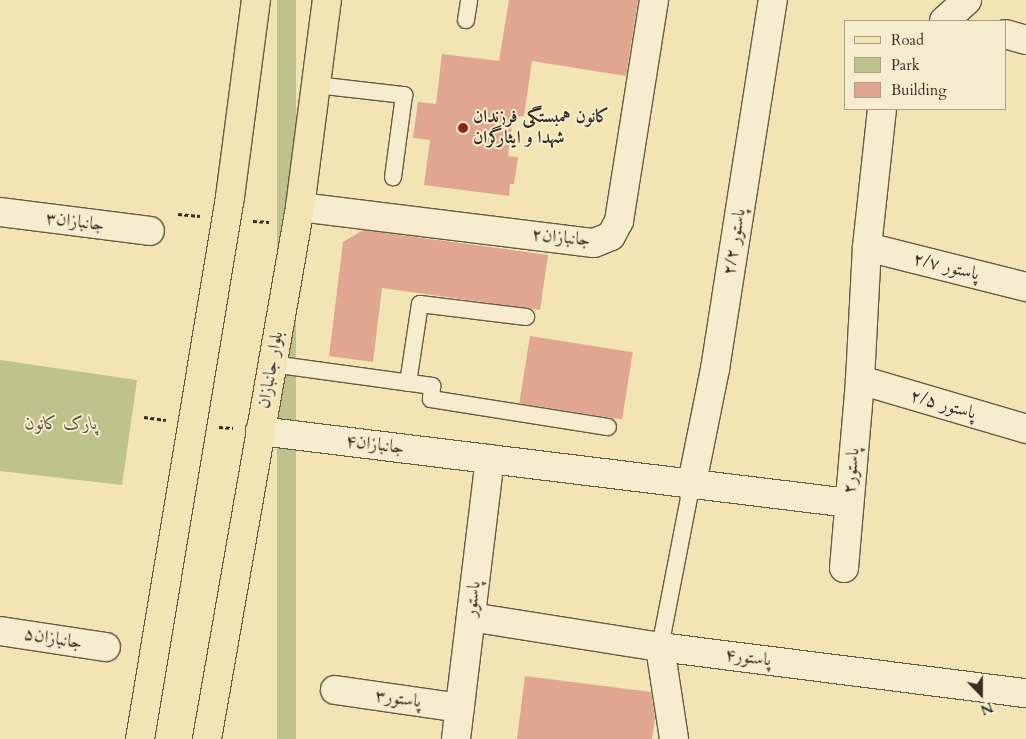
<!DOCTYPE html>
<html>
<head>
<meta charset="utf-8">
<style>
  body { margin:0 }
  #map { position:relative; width:1026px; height:739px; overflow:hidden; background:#f2e4b3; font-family:Cardo,Amiri,serif }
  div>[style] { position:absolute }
  .green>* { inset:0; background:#bdc38a; transform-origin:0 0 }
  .building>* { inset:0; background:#e1a68f; transform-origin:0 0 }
  .path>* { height:3px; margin-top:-1.5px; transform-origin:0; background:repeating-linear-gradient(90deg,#372c24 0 4px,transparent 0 6.5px) }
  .roads { filter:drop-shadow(1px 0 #665a48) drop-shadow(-1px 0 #665a48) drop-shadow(0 1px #665a48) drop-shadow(0 -1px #665a48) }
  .lane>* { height:16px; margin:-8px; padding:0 8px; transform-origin:8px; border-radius:8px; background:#f7edce }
  .street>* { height:28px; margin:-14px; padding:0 14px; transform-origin:14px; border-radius:14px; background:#f7edce }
  .primary>* { height:28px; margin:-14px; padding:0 14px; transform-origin:14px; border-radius:14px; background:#f2e4b3 }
  .dots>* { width:14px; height:14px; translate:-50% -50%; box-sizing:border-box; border:2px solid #f7edce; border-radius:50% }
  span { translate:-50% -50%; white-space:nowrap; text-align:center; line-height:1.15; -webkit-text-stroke:4px #f7edce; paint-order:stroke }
  .poi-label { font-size:18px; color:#372c24; font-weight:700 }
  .left { translate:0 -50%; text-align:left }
  .street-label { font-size:18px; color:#372c24 }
  .park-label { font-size:18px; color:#58523e; font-style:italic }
  .legend { position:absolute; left:844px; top:20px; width:162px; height:90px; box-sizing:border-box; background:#f7edce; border:1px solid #aaa08a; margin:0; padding:6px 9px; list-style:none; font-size:15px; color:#372c24 }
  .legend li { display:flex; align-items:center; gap:10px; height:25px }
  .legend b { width:25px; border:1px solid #aaa08a }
  .north { position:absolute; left:956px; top:669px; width:50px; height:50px; -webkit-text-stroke:4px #f7edce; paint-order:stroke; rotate:158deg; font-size:14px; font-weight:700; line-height:20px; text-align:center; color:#372c24 }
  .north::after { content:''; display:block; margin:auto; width:18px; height:22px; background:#372c24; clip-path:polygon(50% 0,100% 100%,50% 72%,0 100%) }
</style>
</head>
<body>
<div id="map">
  <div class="green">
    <div style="left:277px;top:0;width:19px;height:747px"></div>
    <div style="clip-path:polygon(0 360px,137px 380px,122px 485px,0 471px)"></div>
  </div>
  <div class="building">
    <div style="clip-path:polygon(509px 0,638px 0,626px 76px,532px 61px,524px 116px,513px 117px,508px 156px,518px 157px,514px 184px,510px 184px,509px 196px,424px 185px,430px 140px,413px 138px,418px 102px,436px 104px,442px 54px,499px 61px)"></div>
    <div style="clip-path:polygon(363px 230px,548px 255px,540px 310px,382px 288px,373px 362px,329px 356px,343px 242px)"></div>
    <div style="left:530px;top:336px;width:104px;height:68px;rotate:9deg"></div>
    <div style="clip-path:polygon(525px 676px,651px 692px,655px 718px,652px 739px,517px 739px)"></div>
  </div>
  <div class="path">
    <div style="left:178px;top:214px;width:22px;rotate:5deg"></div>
    <div style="left:253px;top:221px;width:16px;rotate:4deg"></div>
    <div style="left:144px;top:417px;width:22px;rotate:8deg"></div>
    <div style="left:219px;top:427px;width:14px;rotate:4deg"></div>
  </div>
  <div class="roads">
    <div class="lane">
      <div style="left:466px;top:20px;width:20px;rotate:-81deg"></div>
      <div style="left:316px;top:85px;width:89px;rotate:6.5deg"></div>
      <div style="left:404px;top:95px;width:83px;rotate:97.6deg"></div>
      <div style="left:272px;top:364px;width:162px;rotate:7.8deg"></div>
      <div style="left:432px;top:386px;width:13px;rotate:94deg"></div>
      <div style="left:431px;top:399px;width:179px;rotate:9deg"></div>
      <div style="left:408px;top:383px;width:80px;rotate:-81.4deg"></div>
      <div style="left:420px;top:304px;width:107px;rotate:7deg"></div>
      <div style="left:660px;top:647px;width:167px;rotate:-79deg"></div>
    </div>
    <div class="street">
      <div style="left:944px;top:21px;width:31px;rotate:-42deg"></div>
      <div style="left:1005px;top:34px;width:22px;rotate:16deg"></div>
      <div style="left:300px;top:207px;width:296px;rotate:7deg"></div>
      <div style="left:594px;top:243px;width:18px;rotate:-22deg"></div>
      <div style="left:611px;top:236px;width:17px;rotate:-62deg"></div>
      <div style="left:619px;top:221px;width:224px;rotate:-81deg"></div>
      <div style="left:0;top:212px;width:151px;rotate:7.2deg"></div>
      <div style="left:867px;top:247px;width:164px;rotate:14.1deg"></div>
      <div style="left:860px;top:380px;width:173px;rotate:16.4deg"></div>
      <div style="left:260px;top:431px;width:593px;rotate:6.97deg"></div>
      <div style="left:692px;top:483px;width:116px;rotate:-78.6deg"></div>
      <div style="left:715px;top:369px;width:374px;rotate:-81.1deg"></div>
      <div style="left:844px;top:568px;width:189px;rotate:-85.1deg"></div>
      <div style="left:860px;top:380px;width:133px;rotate:-87deg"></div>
      <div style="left:867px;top:247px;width:139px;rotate:-83.8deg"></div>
      <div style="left:471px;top:617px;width:191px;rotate:9deg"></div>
      <div style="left:660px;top:647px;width:369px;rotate:7.2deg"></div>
      <div style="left:0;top:631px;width:107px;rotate:8.6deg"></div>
      <div style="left:660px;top:647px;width:93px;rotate:81.3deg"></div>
      <div style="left:335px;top:690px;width:126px;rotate:8.2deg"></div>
      <div style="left:456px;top:739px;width:282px;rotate:-83.1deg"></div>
    </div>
    <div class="primary">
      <div style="left:140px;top:739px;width:549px;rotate:-80.57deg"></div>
      <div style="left:230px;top:197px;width:199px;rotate:-82.5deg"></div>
      <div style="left:207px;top:739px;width:540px;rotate:-80.08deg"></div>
      <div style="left:300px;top:207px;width:209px;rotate:-82.6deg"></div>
    </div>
  </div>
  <div class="dots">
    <div style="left:463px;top:128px;background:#8f2418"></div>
  </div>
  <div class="poi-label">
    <span class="left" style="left:473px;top:128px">کانون همبستگی فرزندان<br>شهدا و ایثارگران</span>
  </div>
  <div class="street-label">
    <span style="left:75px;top:222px;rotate:7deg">جانبازان۳</span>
    <span style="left:561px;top:238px;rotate:5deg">جانبازان۲</span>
    <span style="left:735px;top:242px;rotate:-81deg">پاستور ۲/۲</span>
    <span style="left:946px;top:267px;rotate:14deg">پاستور ۲/۷</span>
    <span style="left:271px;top:370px;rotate:-80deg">بلوار جانبازان</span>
    <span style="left:943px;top:405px;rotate:16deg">پاستور ۲/۵</span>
    <span style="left:375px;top:445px;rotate:7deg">جانبازان۴</span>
    <span style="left:852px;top:471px;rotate:-85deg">پاستور۲</span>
    <span style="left:473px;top:599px;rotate:-83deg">پاستور</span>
    <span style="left:53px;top:639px;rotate:9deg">جانبازان۵</span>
    <span style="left:748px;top:658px;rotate:7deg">پاستور۴</span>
    <span style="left:398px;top:699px;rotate:8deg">پاستور۳</span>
  </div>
  <div class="park-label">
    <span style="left:61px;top:424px">پارک کانون</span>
  </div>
  <ul class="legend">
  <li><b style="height:6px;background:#f2e4b3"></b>Road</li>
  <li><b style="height:14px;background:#bdc38a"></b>Park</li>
  <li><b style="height:14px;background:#e1a68f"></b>Building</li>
  </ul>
  <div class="north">N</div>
</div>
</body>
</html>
